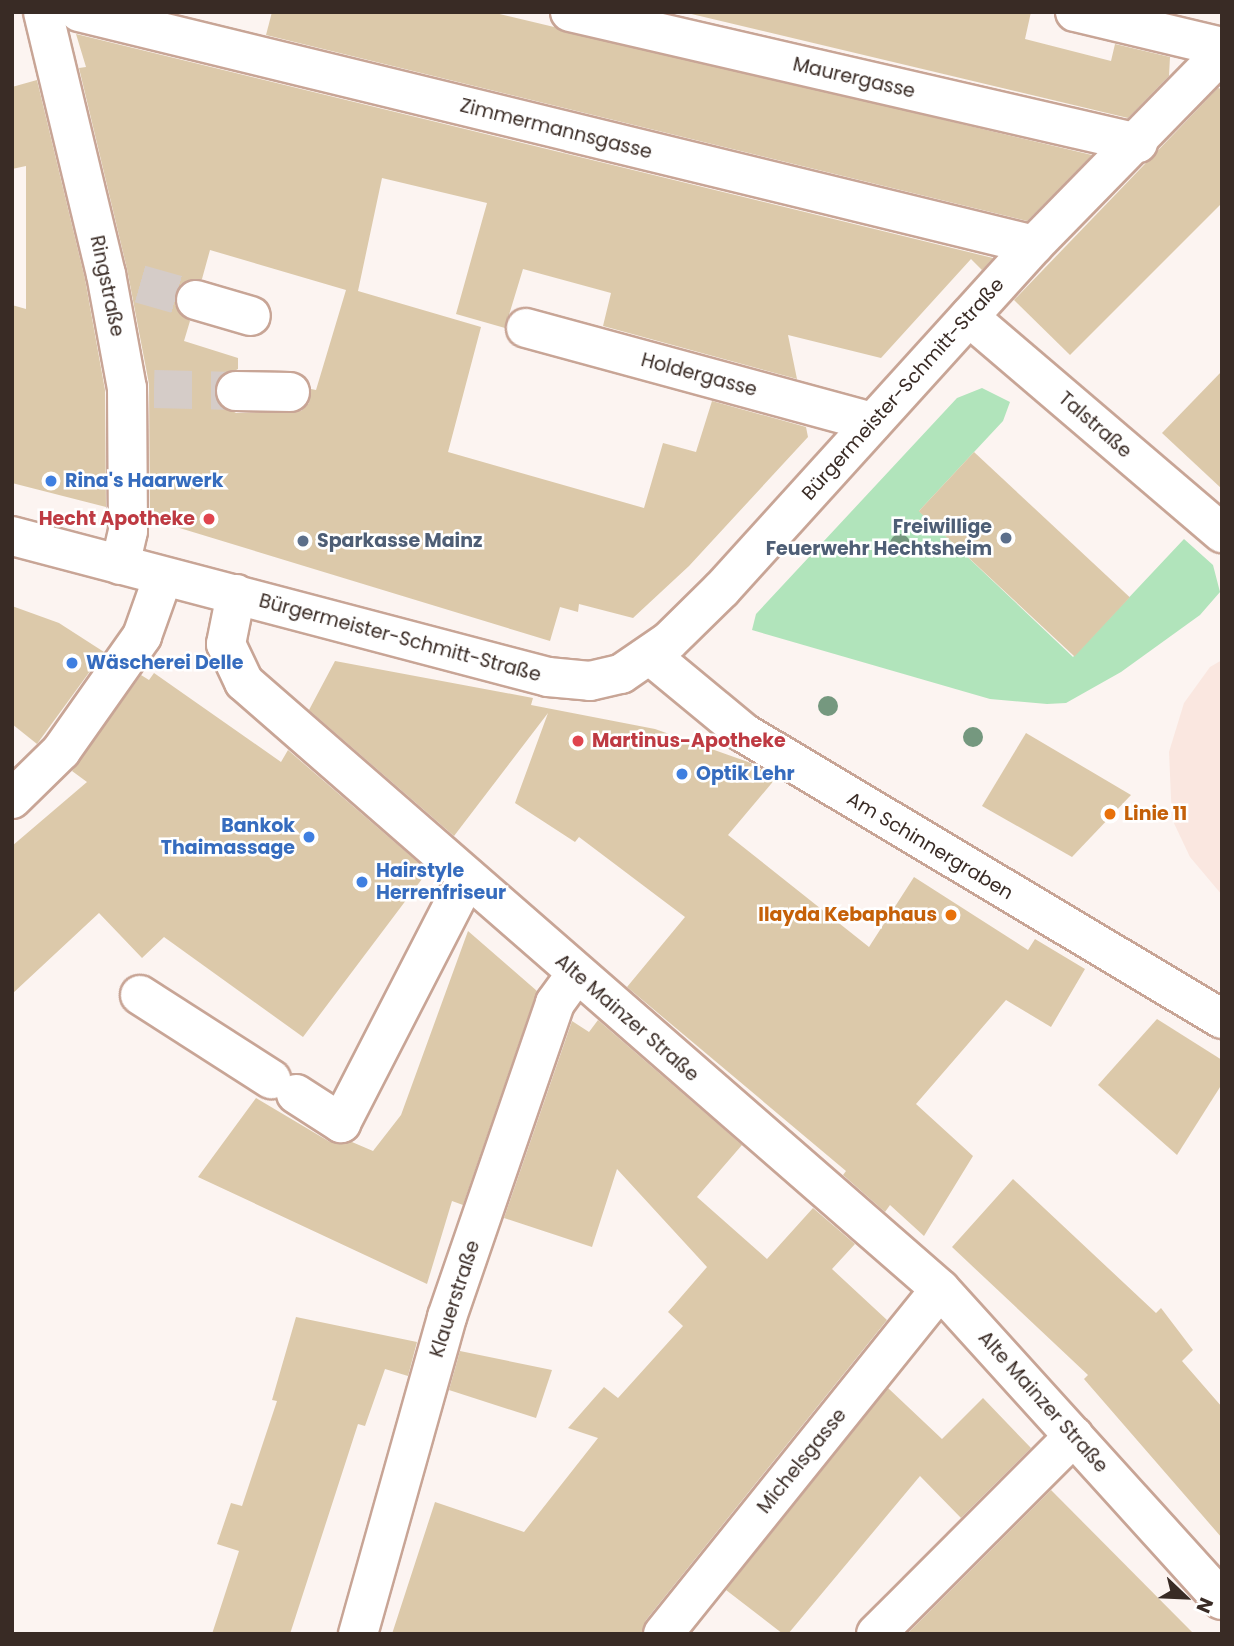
<!DOCTYPE html>
<html>
<head>
<meta charset="utf-8">
<style>
  body { margin:0 }
  #map { position:relative; width:1234px; height:1646px; overflow:hidden; background:#fcf4f1; font-family:Poppins,sans-serif }
  div>[style] { position:absolute }
  .built>* { inset:0; background:#fae7e0 }
  .green>* { inset:0; background:#b1e4bb }
  .building>* { inset:0; background:#dcc9aa; transform-origin:0 0 }
  .minor-tunnel>* { height:38px; margin-top:-19px; transform-origin:0; background:repeating-linear-gradient(90deg,#d5ccc8 0 38px,transparent 0 57px) }
  .roads { filter:drop-shadow(2px 0 #c8a596) drop-shadow(-2px 0 #c8a596) drop-shadow(0 2px #c8a596) drop-shadow(0 -2px #c8a596) }
  .minor>* { height:38px; margin:-19px; padding:0 19px; transform-origin:19px; border-radius:19px; background:#fff }
  .trees>* { width:20px; height:20px; margin:-10px; border-radius:50%; background:#75987f }
  .dots>* { width:19px; height:19px; translate:-50% -50%; box-sizing:border-box; border:4px solid #fff; border-radius:50% }
  span { translate:-50% -50%; white-space:nowrap; text-align:center; line-height:1.15; -webkit-text-stroke:5px #fff; paint-order:stroke }
  .street-label { font-size:19px; color:#392b25 }
  .shop-label { font-size:19px; color:#366cbe; font-weight:700 }
  .left { translate:0 -50%; text-align:left }
  .right { translate:-100% -50%; text-align:right }
  .health-label { font-size:19px; color:#be3a42; font-weight:700 }
  .service-label { font-size:19px; color:#4e5e75; font-weight:700 }
  .food-label { font-size:19px; color:#c56008; font-weight:700 }
  .frame { position:absolute; inset:0; border:14px solid #392b25; pointer-events:none }
  .north { position:absolute; left:1150px; top:1562px; width:70px; height:70px; -webkit-text-stroke:5px #fff; paint-order:stroke; rotate:113deg; font-size:19px; font-weight:700; line-height:28px; text-align:center; color:#392b25 }
  .north::after { content:''; display:block; margin:auto; width:24px; height:32px; background:#392b25; clip-path:polygon(50% 0,100% 100%,50% 72%,0 100%) }
</style>
</head>
<body>
<div id="map">
  <div class="built">
    <div style="clip-path:polygon(1222px 660px,1222px 895px,1190px 857px,1172px 819px,1169px 752px,1184px 703px,1210px 667px)"></div>
  </div>
  <div class="green">
    <div style="clip-path:polygon(982px 388px,1010px 402px,1003px 421px,919px 511px,1073px 657px,1184px 539px,1213px 565px,1220px 592px,1200px 615px,1121px 672px,1066px 703px,1047px 704px,990px 699px,752px 630px,756px 614px,957px 398px)"></div>
  </div>
  <div class="building">
    <div style="clip-path:polygon(272px 12px,491px 12px,1092px 155px,1027px 221px,266px 35px)"></div>
    <div style="clip-path:polygon(683px 12px,1031px 12px,1025px 39px,1111px 61px,1115px 44px,1170px 57px,1169px 76px,1128px 118px)"></div>
    <div style="clip-path:polygon(evenodd,76px 34px,993px 258px,982px 270px,971px 259px,881px 358px,788px 335px,797px 379px,603px 326px,611px 293px,523px 269px,505px 328px,456px 314px,487px 203px,382px 178px,358px 291px,481px 327px,448px 452px,644px 508px,663px 443px,696px 452px,712px 401px,806px 427px,808px 437px,689px 566px,633px 618px,579px 604px,578px 612px,560px 607px,550px 641px,150px 519px,149px 384px,127px 269px,79px 68px,86px 67px,76px 34px,210px 250px,346px 290px,316px 390px,311px 389px,309px 403px,301px 411px,236px 413px,217px 402px,217px 380px,238px 369px,238px 358px,184px 341px,190px 321px,175px 305px,181px 284px,202px 279px,210px 250px)"></div>
    <div style="clip-path:polygon(37px 80px,85px 279px,105px 390px,106px 507px,12px 483px,12px 305px,26px 309px,26px 166px,12px 169px,12px 87px)"></div>
    <div style="clip-path:polygon(1218px 88px,1222px 89px,1222px 203px,1070px 355px,1014px 300px)"></div>
    <div style="clip-path:polygon(1222px 371px,1222px 489px,1162px 433px)"></div>
    <div style="left:974px;top:452px;width:213px;height:81px;rotate:43deg"></div>
    <div style="clip-path:polygon(12px 606px,59px 623px,104px 652px,37px 744px,12px 724px)"></div>
    <div style="clip-path:polygon(335px 661px,533px 698px,531px 705px,655px 729px,751px 763px,776px 778px,728px 835px,869px 947px,914px 877px,1028px 950px,1035px 939px,1085px 969px,1051px 1027px,1006px 1000px,916px 1104px,973px 1156px,924px 1236px,890px 1205px,885px 1212px,843px 1175px,846px 1171px,627px 987px,685px 917px,579px 837px,575px 842px,515px 803px,548px 713px,454px 836px,309px 710px)"></div>
    <div style="clip-path:polygon(154px 673px,281px 762px,288px 750px,428px 871px,303px 1037px,164px 937px,142px 958px,99px 913px,12px 994px,12px 846px,87px 782px,72px 771px,141px 675px,149px 680px)"></div>
    <div style="clip-path:polygon(1026px 733px,1131px 795px,1072px 857px,982px 806px)"></div>
    <div style="clip-path:polygon(468px 931px,537px 991px,463px 1205px,452px 1201px,427px 1284px,198px 1177px,256px 1098px,330px 1142px,352px 1142px,373px 1151px,401px 1115px)"></div>
    <div style="clip-path:polygon(1157px 1019px,1222px 1060px,1222px 1084px,1177px 1155px,1098px 1085px)"></div>
    <div style="clip-path:polygon(598px 1020px,742px 1145px,697px 1197px,767px 1259px,813px 1208px,855px 1244px,832px 1269px,887px 1320px,646px 1620px,642px 1634px,392px 1634px,435px 1502px,524px 1532px,598px 1438px,568px 1428px,604px 1387px,618px 1398px,683px 1326px,668px 1312px,707px 1267px,617px 1169px,592px 1247px,504px 1218px,572px 1021px,589px 1032px)"></div>
    <div style="clip-path:polygon(1013px 1179px,1156px 1313px,1161px 1308px,1193px 1350px,1182px 1361px,1222px 1407px,1222px 1538px,1084px 1379px,1088px 1375px,952px 1247px)"></div>
    <div style="clip-path:polygon(296px 1317px,417px 1342px,408px 1376px,385px 1369px,365px 1426px,358px 1424px,290px 1634px,212px 1634px,239px 1551px,217px 1544px,231px 1503px,242px 1506px,277px 1401px,272px 1400px)"></div>
    <div style="clip-path:polygon(460px 1351px,552px 1370px,536px 1418px,449px 1390px)"></div>
    <div style="clip-path:polygon(888px 1388px,942px 1439px,983px 1398px,1031px 1448px,961px 1518px,920px 1476px,788px 1634px,783px 1634px,726px 1590px)"></div>
    <div style="clip-path:polygon(1051px 1490px,1194px 1634px,907px 1634px)"></div>
  </div>
  <div class="minor-tunnel">
    <div style="left:140px;top:284px;width:58px;rotate:15.9deg"></div>
    <div style="left:154px;top:389px;width:82px;rotate:1.4deg"></div>
  </div>
  <div class="roads">
    <div class="minor">
      <div style="left:43px;top:12px;width:269px;rotate:76.5deg"></div>
      <div style="left:106px;top:274px;width:116px;rotate:79.6deg"></div>
      <div style="left:127px;top:388px;width:143px;rotate:89.6deg"></div>
      <div style="left:128px;top:531px;width:35px;rotate:103deg"></div>
      <div style="left:79px;top:12px;width:983px;rotate:13.71deg"></div>
      <div style="left:570px;top:12px;width:583px;rotate:12.99deg"></div>
      <div style="left:1075px;top:12px;width:151px;rotate:13.4deg"></div>
      <div style="left:196px;top:300px;width:57px;rotate:16.2deg"></div>
      <div style="left:969px;top:317px;width:333px;rotate:40.5deg"></div>
      <div style="left:526px;top:328px;width:359px;rotate:15.2deg"></div>
      <div style="left:236px;top:391px;width:54px;rotate:1.1deg"></div>
      <div style="left:12px;top:536px;width:554px;rotate:14.74deg"></div>
      <div style="left:548px;top:677px;width:42px;rotate:5.4deg"></div>
      <div style="left:590px;top:681px;width:32px;rotate:-13deg"></div>
      <div style="left:621px;top:674px;width:58px;rotate:-34.5deg"></div>
      <div style="left:669px;top:641px;width:74px;rotate:-44.5deg"></div>
      <div style="left:722px;top:589px;width:464px;rotate:-47.8deg"></div>
      <div style="left:1034px;top:245px;width:269px;rotate:-45.6deg"></div>
      <div style="left:236px;top:594px;width:51px;rotate:101.3deg"></div>
      <div style="left:226px;top:644px;width:42px;rotate:64.7deg"></div>
      <div style="left:244px;top:682px;width:924px;rotate:41.09deg"></div>
      <div style="left:940px;top:1289px;width:420px;rotate:47.8deg"></div>
      <div style="left:651px;top:656px;width:121px;rotate:39.6deg"></div>
      <div style="left:744px;top:733px;width:557px;rotate:30.89deg"></div>
      <div style="left:12px;top:799px;width:69px;rotate:-44.4deg"></div>
      <div style="left:61px;top:751px;width:141px;rotate:-54.8deg"></div>
      <div style="left:142px;top:636px;width:63px;rotate:-70.4deg"></div>
      <div style="left:140px;top:995px;width:156px;rotate:32.7deg"></div>
      <div style="left:296px;top:1094px;width:54px;rotate:32.8deg"></div>
      <div style="left:341px;top:1123px;width:276px;rotate:-62.8deg"></div>
      <div style="left:358px;top:1634px;width:329px;rotate:-74.3deg"></div>
      <div style="left:447px;top:1317px;width:332px;rotate:-71deg"></div>
      <div style="left:555px;top:1003px;width:36px;rotate:-54deg"></div>
      <div style="left:663px;top:1634px;width:442px;rotate:-51.2deg"></div>
      <div style="left:876px;top:1634px;width:280px;rotate:-45deg"></div>
    </div>
  </div>
  <div class="trees">
    <div style="left:900px;top:544px"></div>
    <div style="left:828px;top:706px"></div>
    <div style="left:973px;top:737px"></div>
  </div>
  <div class="dots">
    <div style="left:51px;top:481px;background:#3f7fe0"></div>
    <div style="left:209px;top:519px;background:#e0444e"></div>
    <div style="left:1006px;top:538px;background:#5c6f8a"></div>
    <div style="left:303px;top:541px;background:#5c6f8a"></div>
    <div style="left:72px;top:663px;background:#3f7fe0"></div>
    <div style="left:578px;top:741px;background:#e0444e"></div>
    <div style="left:682px;top:774px;background:#3f7fe0"></div>
    <div style="left:1110px;top:814px;background:#e8710a"></div>
    <div style="left:309px;top:837px;background:#3f7fe0"></div>
    <div style="left:362px;top:882px;background:#3f7fe0"></div>
    <div style="left:951px;top:915px;background:#e8710a"></div>
  </div>
  <div class="street-label">
    <span style="left:854px;top:78px;rotate:13deg">Maurergasse</span>
    <span style="left:556px;top:129px;rotate:14deg">Zimmermannsgasse</span>
    <span style="left:107px;top:286px;rotate:78deg">Ringstraße</span>
    <span style="left:699px;top:375px;rotate:15deg">Holdergasse</span>
    <span style="left:903px;top:389px;rotate:-48deg">Bürgermeister-Schmitt-Straße</span>
    <span style="left:1095px;top:425px;rotate:41deg">Talstraße</span>
    <span style="left:400px;top:638px;rotate:15deg">Bürgermeister-Schmitt-Straße</span>
    <span style="left:930px;top:846px;rotate:31deg">Am Schinnergraben</span>
    <span style="left:627px;top:1018px;rotate:41deg">Alte Mainzer Straße</span>
    <span style="left:455px;top:1299px;rotate:-72deg">Klauerstraße</span>
    <span style="left:1043px;top:1402px;rotate:48deg">Alte Mainzer Straße</span>
    <span style="left:802px;top:1461px;rotate:-51deg">Michelsgasse</span>
  </div>
  <div class="shop-label">
    <span class="left" style="left:65px;top:481px">Rina's Haarwerk</span>
    <span class="left" style="left:86px;top:663px">Wäscherei Delle</span>
    <span class="left" style="left:696px;top:774px">Optik Lehr</span>
    <span class="right" style="left:295px;top:837px">Bankok<br>Thaimassage</span>
    <span class="left" style="left:376px;top:882px">Hairstyle<br>Herrenfriseur</span>
  </div>
  <div class="health-label">
    <span class="right" style="left:195px;top:519px">Hecht Apotheke</span>
    <span class="left" style="left:592px;top:741px">Martinus-Apotheke</span>
  </div>
  <div class="service-label">
    <span class="right" style="left:992px;top:538px">Freiwillige<br>Feuerwehr Hechtsheim</span>
    <span class="left" style="left:317px;top:541px">Sparkasse Mainz</span>
  </div>
  <div class="food-label">
    <span class="left" style="left:1124px;top:814px">Linie 11</span>
    <span class="right" style="left:937px;top:915px">Ilayda Kebaphaus</span>
  </div>
  <div class="frame"></div>
  <div class="north">N</div>
</div>
</body>
</html>
